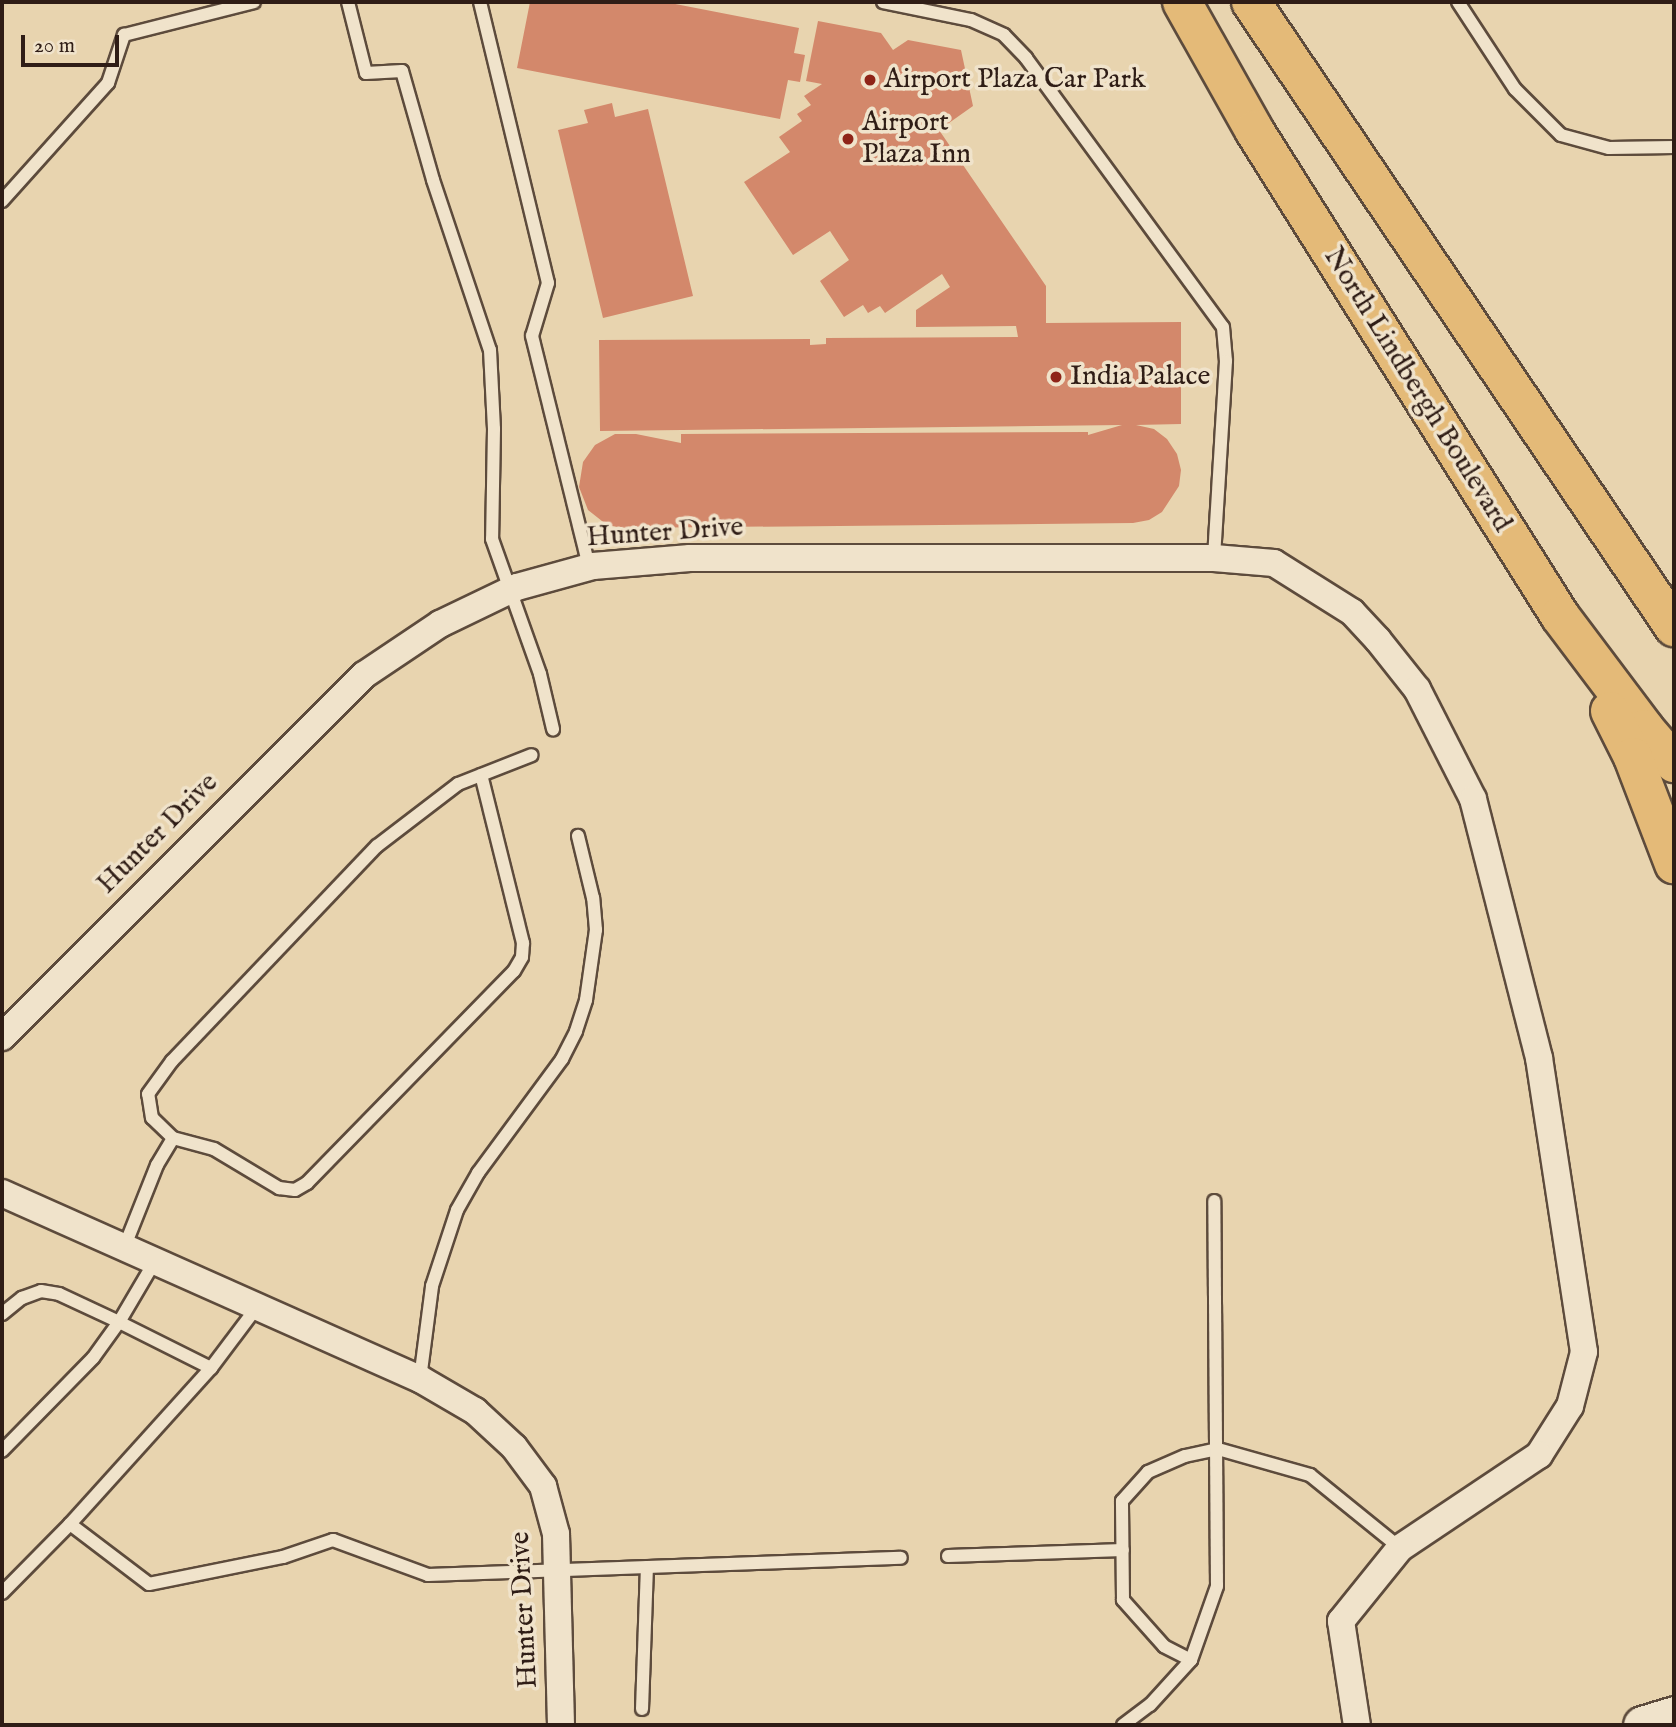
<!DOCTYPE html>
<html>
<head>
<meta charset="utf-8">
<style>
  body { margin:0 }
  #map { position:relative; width:1676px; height:1727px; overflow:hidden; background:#e8d4af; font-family:"IM FELL English",serif }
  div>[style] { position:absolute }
  .building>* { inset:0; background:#d3886b }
  .roads { filter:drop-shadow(2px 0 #5d4b3c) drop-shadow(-2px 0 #5d4b3c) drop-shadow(0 2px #5d4b3c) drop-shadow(0 -2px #5d4b3c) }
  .service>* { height:12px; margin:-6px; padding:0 6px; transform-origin:6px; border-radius:6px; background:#f0e3cb }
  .minor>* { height:26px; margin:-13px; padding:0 13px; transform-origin:13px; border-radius:13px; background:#f0e3cb }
  .secondary>* { height:37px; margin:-18.5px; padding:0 18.5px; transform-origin:18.5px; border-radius:18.5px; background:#f0e3cb }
  .trunk>* { height:38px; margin:-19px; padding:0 19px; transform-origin:19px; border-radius:19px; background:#e4ba78 }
  .dots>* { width:19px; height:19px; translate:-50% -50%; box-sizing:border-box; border:4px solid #f0e3cb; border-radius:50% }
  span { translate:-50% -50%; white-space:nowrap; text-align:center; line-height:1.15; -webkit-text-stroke:7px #f0e3cb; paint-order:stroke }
  .poi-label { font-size:28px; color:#2f1d16 }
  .left { translate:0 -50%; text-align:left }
  .street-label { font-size:28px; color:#2f1d16 }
  .frame { position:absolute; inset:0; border:4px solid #2f1d16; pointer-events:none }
  .scale { position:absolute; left:21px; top:35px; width:98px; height:32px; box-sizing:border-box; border:4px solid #2f1d16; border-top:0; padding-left:9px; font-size:21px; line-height:24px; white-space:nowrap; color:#2f1d16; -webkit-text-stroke:5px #f0e3cb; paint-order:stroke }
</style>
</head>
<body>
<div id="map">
  <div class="building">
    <div style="clip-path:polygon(530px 2px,665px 2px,799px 28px,794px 53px,805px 55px,800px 82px,788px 80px,780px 119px,517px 68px)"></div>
    <div style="clip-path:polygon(818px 21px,881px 33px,893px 50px,908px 40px,961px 50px,973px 106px,939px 130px,1046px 286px,1046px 323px,1181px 322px,1181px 424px,1136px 425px,1154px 429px,1167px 439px,1177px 454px,1181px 470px,1179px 486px,1162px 512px,1149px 520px,1133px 523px,622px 528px,607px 525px,588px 510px,579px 487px,583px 462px,595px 445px,615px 434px,636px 434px,681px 443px,681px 434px,1088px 432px,1088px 435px,1122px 425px,600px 431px,599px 340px,810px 339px,810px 345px,826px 344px,826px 338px,1018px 337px,1016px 326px,916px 327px,916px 310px,950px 287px,942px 274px,885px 313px,880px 306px,868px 313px,863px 305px,844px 317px,820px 281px,849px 260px,830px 231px,793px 255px,744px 182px,790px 152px,779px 137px,802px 121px,797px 114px,811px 105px,804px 96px,822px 84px,806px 81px)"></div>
    <div style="clip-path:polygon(612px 103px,615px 117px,648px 109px,693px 296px,603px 318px,558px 130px,588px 123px,584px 110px)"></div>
  </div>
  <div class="roads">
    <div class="service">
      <div style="left:348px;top:2px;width:73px;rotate:75.8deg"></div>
      <div style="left:366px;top:73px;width:36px;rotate:-3deg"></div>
      <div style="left:402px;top:71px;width:113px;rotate:74.1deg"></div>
      <div style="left:433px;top:180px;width:179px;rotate:71.5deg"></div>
      <div style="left:490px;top:350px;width:79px;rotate:87.1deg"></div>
      <div style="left:494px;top:429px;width:110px;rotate:91deg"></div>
      <div style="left:492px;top:539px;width:143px;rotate:70.4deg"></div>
      <div style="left:540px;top:674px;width:57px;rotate:76.7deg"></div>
      <div style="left:480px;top:2px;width:289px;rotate:76.4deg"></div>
      <div style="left:548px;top:283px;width:55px;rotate:106.8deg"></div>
      <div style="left:532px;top:336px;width:238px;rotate:76.1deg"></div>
      <div style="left:883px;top:2px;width:90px;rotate:11.6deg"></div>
      <div style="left:971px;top:20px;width:36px;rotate:24deg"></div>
      <div style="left:1004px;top:35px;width:32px;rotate:46deg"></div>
      <div style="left:1026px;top:58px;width:333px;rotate:53.8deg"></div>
      <div style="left:1223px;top:327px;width:34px;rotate:85deg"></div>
      <div style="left:1226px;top:361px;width:197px;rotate:93.5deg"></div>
      <div style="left:1458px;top:2px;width:104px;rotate:56.8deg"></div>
      <div style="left:1515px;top:89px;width:65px;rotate:45deg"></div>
      <div style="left:1561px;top:135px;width:50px;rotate:15.2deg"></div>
      <div style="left:1609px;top:148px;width:65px;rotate:-0.9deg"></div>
      <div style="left:2px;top:201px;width:159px;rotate:-48.1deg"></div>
      <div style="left:108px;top:83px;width:51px;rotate:-71.6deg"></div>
      <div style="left:124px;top:35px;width:134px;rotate:-14.2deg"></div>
      <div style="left:173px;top:1138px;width:42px;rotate:15deg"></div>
      <div style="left:214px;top:1149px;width:76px;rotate:31deg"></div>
      <div style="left:279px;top:1188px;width:16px;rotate:7deg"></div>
      <div style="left:295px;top:1190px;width:14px;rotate:-30deg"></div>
      <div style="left:307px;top:1183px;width:296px;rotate:-45.7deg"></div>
      <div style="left:514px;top:971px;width:16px;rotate:-60deg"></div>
      <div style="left:522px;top:957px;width:14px;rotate:-86deg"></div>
      <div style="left:523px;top:943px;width:173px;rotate:-104deg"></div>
      <div style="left:124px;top:1248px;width:89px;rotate:-68.3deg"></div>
      <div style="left:157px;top:1165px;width:31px;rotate:-59deg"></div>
      <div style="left:173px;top:1138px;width:29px;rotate:-136deg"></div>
      <div style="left:152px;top:1118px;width:24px;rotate:-99deg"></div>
      <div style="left:148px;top:1094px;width:41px;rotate:-54deg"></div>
      <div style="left:172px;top:1061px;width:297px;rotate:-46.4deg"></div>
      <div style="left:377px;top:846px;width:102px;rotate:-37.4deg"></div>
      <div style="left:458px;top:784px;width:79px;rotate:-21.4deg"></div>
      <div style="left:155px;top:1261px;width:71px;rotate:120.5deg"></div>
      <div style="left:119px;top:1322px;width:103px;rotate:26.6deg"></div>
      <div style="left:211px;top:1368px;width:76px;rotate:-53deg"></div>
      <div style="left:2px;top:1314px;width:26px;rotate:-39deg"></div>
      <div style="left:22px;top:1298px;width:20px;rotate:-20deg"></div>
      <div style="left:41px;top:1291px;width:18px;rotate:9deg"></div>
      <div style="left:59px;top:1294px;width:66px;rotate:25deg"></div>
      <div style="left:119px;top:1322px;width:44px;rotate:125.8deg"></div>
      <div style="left:93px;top:1358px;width:130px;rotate:134.4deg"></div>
      <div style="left:420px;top:1379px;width:94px;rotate:-82.6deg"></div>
      <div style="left:432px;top:1286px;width:80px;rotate:-71.8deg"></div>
      <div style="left:457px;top:1210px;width:43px;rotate:-60.4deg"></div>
      <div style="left:478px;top:1173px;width:142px;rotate:-53.6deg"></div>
      <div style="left:562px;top:1059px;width:31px;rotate:-63deg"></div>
      <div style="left:576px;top:1031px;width:33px;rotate:-72deg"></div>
      <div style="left:586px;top:1000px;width:71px;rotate:-81.9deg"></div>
      <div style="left:596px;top:930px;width:32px;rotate:-95deg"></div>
      <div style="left:593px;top:898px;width:64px;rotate:-103.6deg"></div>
      <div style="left:70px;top:1524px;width:99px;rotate:37.2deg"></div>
      <div style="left:149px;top:1584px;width:137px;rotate:-11.4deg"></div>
      <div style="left:283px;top:1557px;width:53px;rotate:-18.8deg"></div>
      <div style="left:333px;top:1540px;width:101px;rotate:20.2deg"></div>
      <div style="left:428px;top:1575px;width:473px;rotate:-2.1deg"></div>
      <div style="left:948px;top:1556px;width:175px;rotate:-2deg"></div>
      <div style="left:2px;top:1593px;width:97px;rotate:-45.4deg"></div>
      <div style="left:70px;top:1524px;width:210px;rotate:-47.9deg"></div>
      <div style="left:1191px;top:1660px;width:30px;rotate:-153deg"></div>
      <div style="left:1164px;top:1646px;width:62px;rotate:-131.7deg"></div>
      <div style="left:1123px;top:1600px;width:99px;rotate:-90.6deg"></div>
      <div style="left:1122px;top:1501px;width:39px;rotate:-48deg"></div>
      <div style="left:1148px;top:1472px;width:40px;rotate:-23.4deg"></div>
      <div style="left:1185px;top:1456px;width:34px;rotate:-12deg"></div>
      <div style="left:1218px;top:1449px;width:96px;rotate:15.8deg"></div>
      <div style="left:1310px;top:1475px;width:116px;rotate:39deg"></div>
      <div style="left:642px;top:1709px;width:142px;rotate:-88deg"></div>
      <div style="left:1123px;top:1725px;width:34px;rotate:-37deg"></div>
      <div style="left:1150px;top:1705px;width:61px;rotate:-47.7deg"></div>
      <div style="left:1191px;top:1660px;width:78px;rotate:-70.6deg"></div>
      <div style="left:1217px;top:1586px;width:385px;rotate:-90.4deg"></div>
    </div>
    <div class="minor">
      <div style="left:2px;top:1037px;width:512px;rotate:-45deg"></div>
      <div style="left:364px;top:675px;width:92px;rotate:-33.9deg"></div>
      <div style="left:440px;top:624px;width:85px;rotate:-25.7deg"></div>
      <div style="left:517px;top:587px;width:79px;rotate:-15.4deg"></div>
      <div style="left:593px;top:566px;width:97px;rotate:-4.7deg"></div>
      <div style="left:690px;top:558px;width:524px"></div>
      <div style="left:1214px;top:558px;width:60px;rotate:4.8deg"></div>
      <div style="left:1274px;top:563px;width:92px;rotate:32.1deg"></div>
      <div style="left:1352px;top:612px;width:38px;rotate:47deg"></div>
      <div style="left:1378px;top:640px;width:63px;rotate:51.5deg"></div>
      <div style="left:1417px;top:689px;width:123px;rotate:63deg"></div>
      <div style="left:1473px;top:799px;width:267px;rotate:75.7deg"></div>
      <div style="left:1539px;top:1058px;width:297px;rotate:81.3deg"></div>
      <div style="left:1584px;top:1352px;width:56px;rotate:104.5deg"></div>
      <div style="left:1570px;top:1406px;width:58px;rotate:122.3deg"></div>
      <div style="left:1539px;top:1455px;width:167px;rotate:146.2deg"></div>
      <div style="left:1400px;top:1548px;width:94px;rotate:128.9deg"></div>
      <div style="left:1341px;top:1621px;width:105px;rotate:81.3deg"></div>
      <div style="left:2px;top:1193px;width:458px;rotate:24deg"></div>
      <div style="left:420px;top:1379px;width:64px;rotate:30.2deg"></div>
      <div style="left:475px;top:1411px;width:53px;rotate:42.7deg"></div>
      <div style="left:514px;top:1447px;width:49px;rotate:53.4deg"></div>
      <div style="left:543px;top:1486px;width:50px;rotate:74.8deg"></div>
      <div style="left:556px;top:1534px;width:191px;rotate:88.5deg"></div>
    </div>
    <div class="secondary">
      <div style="left:1642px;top:1725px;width:34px;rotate:-17deg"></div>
    </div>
    <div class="trunk">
      <div style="left:1182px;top:2px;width:147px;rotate:60.6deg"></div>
      <div style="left:1254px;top:130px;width:574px;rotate:57.8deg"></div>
      <div style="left:1560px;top:616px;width:141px;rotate:53deg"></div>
      <div style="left:1645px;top:729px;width:45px;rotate:49.5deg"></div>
      <div style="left:1251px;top:2px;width:755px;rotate:55.91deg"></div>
      <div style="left:1610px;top:711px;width:51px;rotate:63.4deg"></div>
      <div style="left:1633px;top:757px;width:115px;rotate:69deg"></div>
    </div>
  </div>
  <div class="dots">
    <div style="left:870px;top:80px;background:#8f2418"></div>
    <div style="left:848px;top:139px;background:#8f2418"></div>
    <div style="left:1056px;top:377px;background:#8f2418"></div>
  </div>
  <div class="poi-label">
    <span class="left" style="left:884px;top:80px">Airport Plaza Car Park</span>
    <span class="left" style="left:862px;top:139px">Airport<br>Plaza Inn</span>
    <span class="left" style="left:1070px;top:377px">India Palace</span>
  </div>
  <div class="street-label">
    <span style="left:1417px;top:390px;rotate:58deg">North Lindbergh Boulevard</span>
    <span style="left:665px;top:533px;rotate:-4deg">Hunter Drive</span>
    <span style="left:158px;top:834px;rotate:-45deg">Hunter Drive</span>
    <span style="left:525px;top:1610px;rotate:-93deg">Hunter Drive</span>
  </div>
  <div class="frame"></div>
  <div class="scale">20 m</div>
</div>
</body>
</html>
